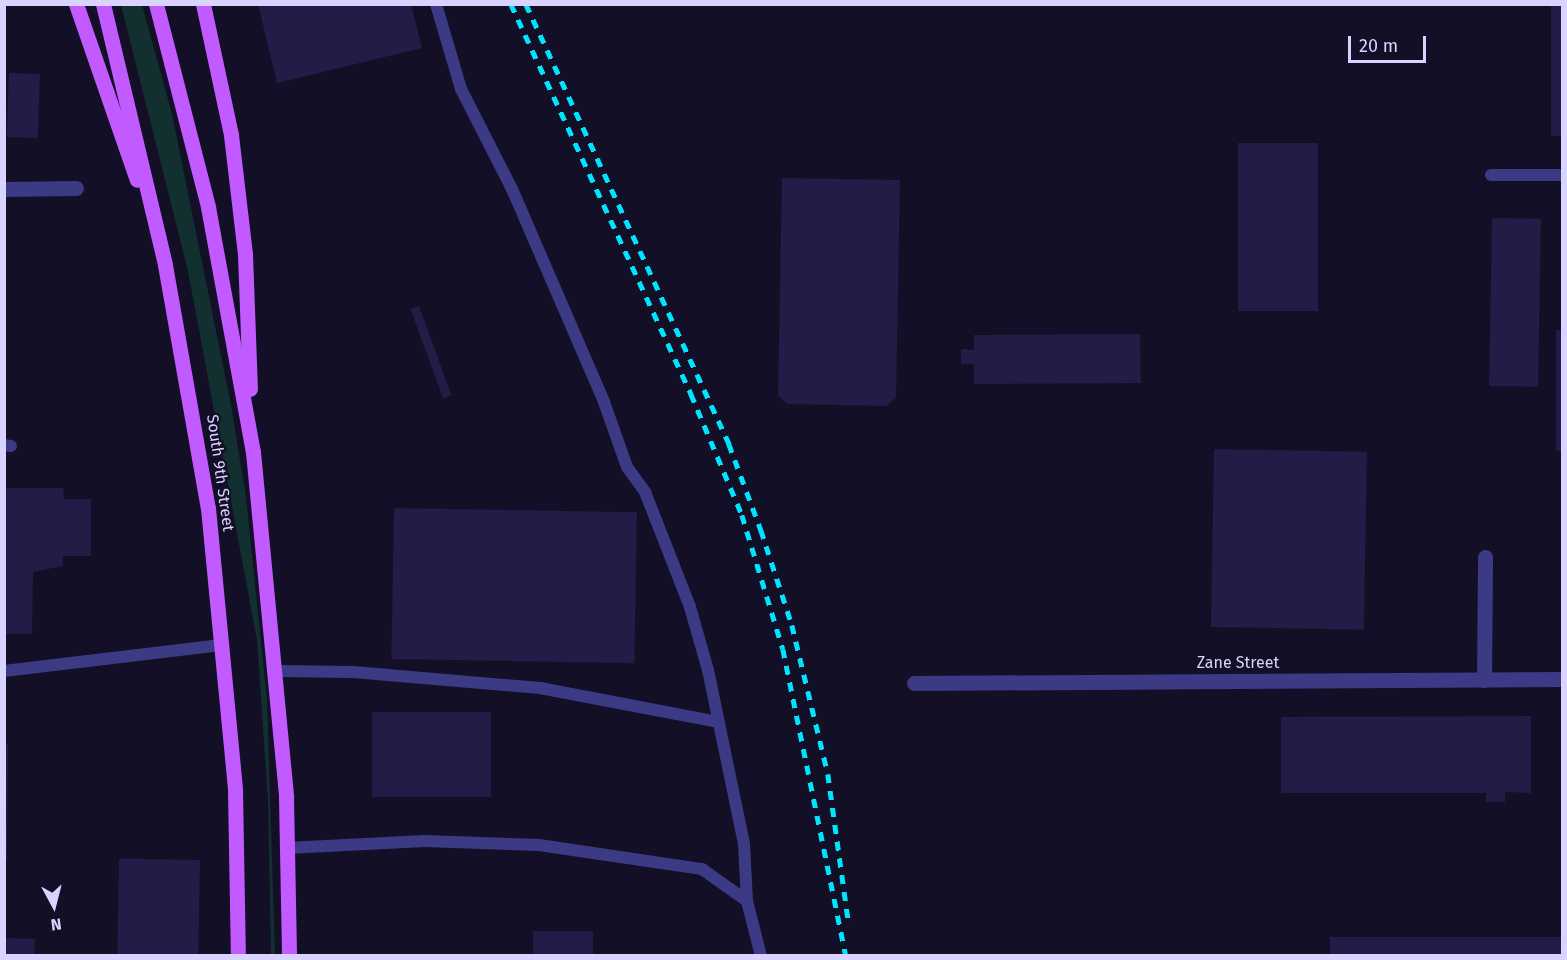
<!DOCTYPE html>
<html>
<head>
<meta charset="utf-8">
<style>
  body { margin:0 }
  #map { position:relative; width:1567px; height:960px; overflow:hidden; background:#130f26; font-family:"Fira Sans",sans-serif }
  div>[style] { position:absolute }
  .green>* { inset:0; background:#12302f }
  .building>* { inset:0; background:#241b47; transform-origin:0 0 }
  .lane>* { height:12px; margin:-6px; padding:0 6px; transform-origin:6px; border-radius:6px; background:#3d3a85 }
  .street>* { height:15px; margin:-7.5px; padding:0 7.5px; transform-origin:7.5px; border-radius:7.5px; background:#3d3a85 }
  .primary>* { height:15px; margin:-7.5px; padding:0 7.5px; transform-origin:7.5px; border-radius:7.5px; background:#c25bff }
  .rail>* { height:4.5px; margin-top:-2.25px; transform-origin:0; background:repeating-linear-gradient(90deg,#00e5ff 0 9px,transparent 0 17px) }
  span { translate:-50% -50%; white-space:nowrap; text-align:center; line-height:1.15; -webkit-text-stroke:4.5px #130f26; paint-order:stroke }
  .street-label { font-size:16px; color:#d9d4ff }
  .frame { position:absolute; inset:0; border:6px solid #d9d4ff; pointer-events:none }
  .north { position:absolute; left:24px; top:876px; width:60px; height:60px; -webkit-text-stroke:4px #130f26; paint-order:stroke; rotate:173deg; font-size:16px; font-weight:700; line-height:24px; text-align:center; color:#d9d4ff }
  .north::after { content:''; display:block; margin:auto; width:21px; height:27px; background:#d9d4ff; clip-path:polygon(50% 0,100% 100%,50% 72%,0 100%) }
  .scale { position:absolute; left:1348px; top:36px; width:78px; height:27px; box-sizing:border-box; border:3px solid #d9d4ff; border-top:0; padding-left:8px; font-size:18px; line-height:21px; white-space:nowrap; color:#d9d4ff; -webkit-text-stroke:4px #130f26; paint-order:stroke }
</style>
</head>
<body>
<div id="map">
  <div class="green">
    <div style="clip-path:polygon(121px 5px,142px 5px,172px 114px,231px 405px,246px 497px,267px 699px,275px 955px,271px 955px,268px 801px,257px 640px,188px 271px)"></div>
  </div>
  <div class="building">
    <div style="clip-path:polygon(258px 4px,411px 4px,422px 48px,277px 83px)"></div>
    <div style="left:1551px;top:4px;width:11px;height:132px"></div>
    <div style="left:9px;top:73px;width:31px;height:64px;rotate:2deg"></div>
    <div style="left:1318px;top:143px;width:168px;height:80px;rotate:90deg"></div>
    <div style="clip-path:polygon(782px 178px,900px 180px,896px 398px,886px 406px,787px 404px,778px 395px)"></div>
    <div style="left:1492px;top:218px;width:49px;height:168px;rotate:1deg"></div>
    <div style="left:419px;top:306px;width:95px;height:9px;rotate:70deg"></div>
    <div style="left:1556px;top:330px;width:6px;height:121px"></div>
    <div style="clip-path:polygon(1140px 334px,1141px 383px,974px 384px,974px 364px,961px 364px,961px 349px,974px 350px,974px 335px)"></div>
    <div style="left:1214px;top:449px;width:153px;height:178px;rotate:1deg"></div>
    <div style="clip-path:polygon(4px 488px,63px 488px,64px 499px,91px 499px,91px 556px,63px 556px,63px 566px,33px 572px,32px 634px,4px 634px)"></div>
    <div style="left:394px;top:508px;width:243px;height:151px;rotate:1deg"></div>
    <div style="left:372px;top:712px;width:119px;height:85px"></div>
    <div style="clip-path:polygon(1531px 716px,1531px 793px,1505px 792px,1505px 802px,1486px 802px,1486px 793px,1281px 793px,1281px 717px)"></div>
    <div style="clip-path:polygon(4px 744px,8px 744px,7px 860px,4px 860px)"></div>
    <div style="left:200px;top:860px;width:96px;height:81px;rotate:91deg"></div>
    <div style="left:533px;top:931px;width:60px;height:25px"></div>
    <div style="left:1562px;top:937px;width:19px;height:232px;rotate:90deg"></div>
    <div style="left:4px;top:938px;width:31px;height:18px;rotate:2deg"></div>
  </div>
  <div class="lane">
    <div style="left:436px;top:4px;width:89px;rotate:73.6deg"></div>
    <div style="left:461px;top:89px;width:112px;rotate:63deg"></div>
    <div style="left:512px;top:189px;width:232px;rotate:66.6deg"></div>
    <div style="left:604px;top:402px;width:69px;rotate:70.5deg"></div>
    <div style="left:627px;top:467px;width:31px;rotate:54deg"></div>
    <div style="left:645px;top:492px;width:123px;rotate:68.6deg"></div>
    <div style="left:690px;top:607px;width:66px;rotate:74.1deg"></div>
    <div style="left:708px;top:670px;width:178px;rotate:78.3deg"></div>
    <div style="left:744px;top:844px;width:57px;rotate:87deg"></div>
    <div style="left:1491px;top:175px;width:71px"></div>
    <div style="left:4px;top:445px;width:7px;rotate:8deg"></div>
    <div style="left:4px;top:671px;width:221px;rotate:-6.8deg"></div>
    <div style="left:277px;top:671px;width:76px;rotate:0.8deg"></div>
    <div style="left:353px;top:672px;width:188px;rotate:4.9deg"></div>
    <div style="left:540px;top:688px;width:181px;rotate:10.8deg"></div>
    <div style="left:287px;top:848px;width:138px;rotate:-2.9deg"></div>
    <div style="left:425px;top:841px;width:114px;rotate:2deg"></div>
    <div style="left:539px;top:845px;width:165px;rotate:8.4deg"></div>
    <div style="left:702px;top:869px;width:55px;rotate:35.4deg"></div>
    <div style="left:747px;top:901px;width:57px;rotate:75.7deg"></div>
  </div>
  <div class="street">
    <div style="left:4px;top:189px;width:72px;rotate:-0.8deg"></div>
    <div style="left:1484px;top:680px;width:123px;rotate:-89.5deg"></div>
    <div style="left:914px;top:683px;width:648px;rotate:-0.35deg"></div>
  </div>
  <div class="primary">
    <div style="left:76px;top:4px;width:186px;rotate:70.9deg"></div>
    <div style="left:103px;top:4px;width:268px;rotate:76.6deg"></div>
    <div style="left:165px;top:265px;width:247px;rotate:80deg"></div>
    <div style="left:208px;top:508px;width:283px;rotate:84.5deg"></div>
    <div style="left:235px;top:790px;width:166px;rotate:89deg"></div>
    <div style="left:156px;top:4px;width:210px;rotate:75.6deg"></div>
    <div style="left:208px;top:207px;width:249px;rotate:79.6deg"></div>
    <div style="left:253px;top:452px;width:347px;rotate:84.5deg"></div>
    <div style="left:286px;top:797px;width:159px;rotate:88.9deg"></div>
    <div style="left:203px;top:4px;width:134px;rotate:77.9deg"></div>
    <div style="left:231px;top:135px;width:120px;rotate:83.3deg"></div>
    <div style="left:245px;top:254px;width:135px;rotate:87.9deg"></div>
  </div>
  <div class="rail">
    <div style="left:511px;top:4px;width:430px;rotate:65.2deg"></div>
    <div style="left:691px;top:394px;width:131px;rotate:67.1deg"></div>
    <div style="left:742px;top:515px;width:140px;rotate:73deg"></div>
    <div style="left:783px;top:649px;width:313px;rotate:78.4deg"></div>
    <div style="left:526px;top:4px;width:485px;rotate:65.2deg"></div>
    <div style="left:729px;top:444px;width:92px;rotate:69.6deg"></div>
    <div style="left:761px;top:530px;width:100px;rotate:71.9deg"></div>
    <div style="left:792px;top:625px;width:153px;rotate:76.4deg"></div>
    <div style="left:828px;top:774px;width:153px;rotate:82.1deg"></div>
  </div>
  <div class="street-label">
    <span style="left:220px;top:473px;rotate:82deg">South 9th Street</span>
    <span style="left:1238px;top:663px">Zane Street</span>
  </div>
  <div class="frame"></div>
  <div class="north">N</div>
  <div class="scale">20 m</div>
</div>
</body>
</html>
